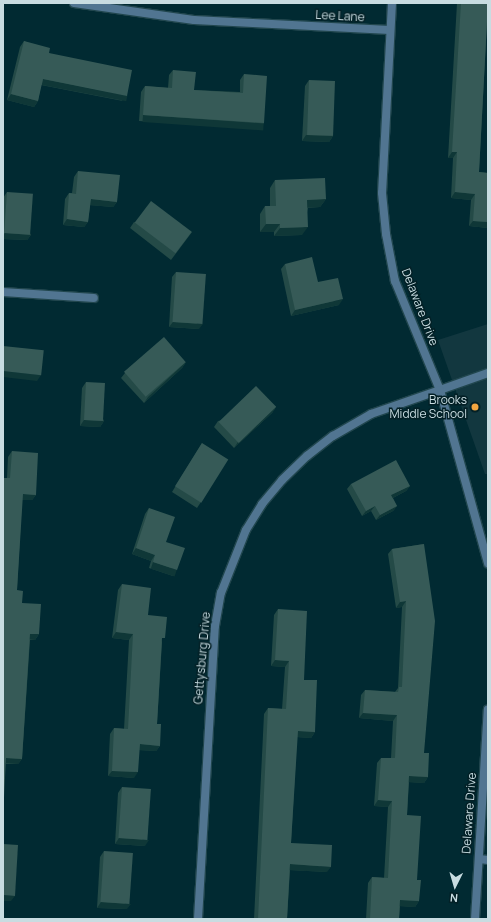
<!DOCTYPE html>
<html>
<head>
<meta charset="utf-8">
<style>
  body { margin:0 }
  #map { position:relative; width:491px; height:922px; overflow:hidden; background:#012a32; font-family:Manrope,sans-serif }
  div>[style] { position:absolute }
  .built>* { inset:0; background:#12373f }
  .roads { filter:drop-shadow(1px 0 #21464e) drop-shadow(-1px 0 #21464e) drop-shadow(0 1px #21464e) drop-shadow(0 -1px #21464e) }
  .service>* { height:8px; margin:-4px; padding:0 4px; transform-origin:4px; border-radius:4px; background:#517591 }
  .minor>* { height:8px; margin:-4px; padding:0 4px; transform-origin:4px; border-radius:4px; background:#517591 }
  .wall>* { inset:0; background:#244a47 }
  .shaded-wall>* { inset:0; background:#0f3737; transform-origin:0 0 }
  .building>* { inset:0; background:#365a57; transform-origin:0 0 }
  .dots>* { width:11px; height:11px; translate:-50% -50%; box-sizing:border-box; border:2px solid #032026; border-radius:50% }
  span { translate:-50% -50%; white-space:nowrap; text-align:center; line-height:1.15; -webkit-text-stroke:3px #032026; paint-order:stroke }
  .street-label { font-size:12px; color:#c8dce1 }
  .poi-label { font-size:12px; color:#c8dce1 }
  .right { translate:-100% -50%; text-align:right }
  .frame { position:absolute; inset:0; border:4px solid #c8dce1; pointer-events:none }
  .north { position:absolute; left:435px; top:866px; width:40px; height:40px; -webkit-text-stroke:3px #032026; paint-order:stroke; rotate:185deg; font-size:11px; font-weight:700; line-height:16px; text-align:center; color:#c8dce1 }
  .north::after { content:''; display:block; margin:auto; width:14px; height:18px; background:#c8dce1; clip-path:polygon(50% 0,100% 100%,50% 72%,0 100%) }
</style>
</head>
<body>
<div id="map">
  <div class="built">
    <div style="clip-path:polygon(488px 324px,488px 474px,485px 474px,438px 340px)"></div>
  </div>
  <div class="roads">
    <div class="service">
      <div style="left:440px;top:390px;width:51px;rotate:-19.5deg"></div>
    </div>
    <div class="minor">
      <div style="left:74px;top:3px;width:121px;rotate:8.1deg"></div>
      <div style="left:194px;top:20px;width:196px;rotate:2.9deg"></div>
      <div style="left:392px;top:3px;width:190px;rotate:93deg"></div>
      <div style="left:382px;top:193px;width:41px;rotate:84.4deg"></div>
      <div style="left:386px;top:234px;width:48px;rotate:79.2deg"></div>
      <div style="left:395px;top:281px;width:118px;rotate:67.6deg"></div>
      <div style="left:440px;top:390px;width:180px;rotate:74.5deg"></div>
      <div style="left:3px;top:292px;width:91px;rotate:3.8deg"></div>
      <div style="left:479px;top:859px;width:9px;rotate:6deg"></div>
      <div style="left:198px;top:919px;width:293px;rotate:-86.7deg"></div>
      <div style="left:215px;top:626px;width:34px;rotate:-80deg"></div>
      <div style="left:221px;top:593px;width:68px;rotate:-68.4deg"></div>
      <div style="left:246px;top:530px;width:31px;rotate:-58deg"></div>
      <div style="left:262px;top:504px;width:31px;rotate:-50deg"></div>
      <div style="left:282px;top:480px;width:35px;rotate:-44deg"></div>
      <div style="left:307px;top:456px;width:33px;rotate:-38deg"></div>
      <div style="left:333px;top:436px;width:44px;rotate:-30.1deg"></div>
      <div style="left:371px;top:414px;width:73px;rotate:-19.2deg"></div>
      <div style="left:475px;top:919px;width:210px;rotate:-86.5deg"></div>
    </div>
  </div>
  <div class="wall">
    <div style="clip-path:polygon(457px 3px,488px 3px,479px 172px,488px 173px,488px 228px,469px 226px,471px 200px,451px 198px,453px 158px,448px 158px)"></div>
    <div style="clip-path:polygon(24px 41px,49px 53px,123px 101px,41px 85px,38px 101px,34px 107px,7px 100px,20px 47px)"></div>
    <div style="clip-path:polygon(173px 70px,194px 90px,240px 92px,240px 80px,244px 74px,264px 123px,260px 129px,139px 121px,141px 92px,145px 86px,168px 88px,169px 75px)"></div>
    <div style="clip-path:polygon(309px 80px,333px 136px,329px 142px,302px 141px,305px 86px)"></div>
    <div style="clip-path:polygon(78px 171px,117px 202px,113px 207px,90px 205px,88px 222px,84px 227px,63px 225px,65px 199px,69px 193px,72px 193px,74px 177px)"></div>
    <div style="clip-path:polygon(275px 180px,326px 199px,320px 207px,308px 208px,302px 235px,274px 236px,274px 232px,260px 232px,260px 214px,265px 206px,270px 206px,270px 188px)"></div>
    <div style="clip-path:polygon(7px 192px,31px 235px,27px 240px,3px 239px,3px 198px)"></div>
    <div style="clip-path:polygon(134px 222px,192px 232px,171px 260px,130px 228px)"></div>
    <div style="clip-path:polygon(285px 264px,318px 282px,339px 305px,291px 316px,281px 269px)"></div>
    <div style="clip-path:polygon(176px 272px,199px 329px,169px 327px,172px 277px)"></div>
    <div style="clip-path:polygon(186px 362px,182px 368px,144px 403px,121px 378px,125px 373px)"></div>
    <div style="clip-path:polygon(86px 382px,104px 421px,100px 427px,80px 426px,82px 388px)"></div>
    <div style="clip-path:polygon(276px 407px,272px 413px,234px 448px,214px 427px,218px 421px)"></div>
    <div style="clip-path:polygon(202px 443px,201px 502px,197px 508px,172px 492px)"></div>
    <div style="clip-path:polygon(12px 451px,36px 495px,32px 500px,22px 500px,17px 590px,22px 603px,39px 634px,35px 640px,30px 640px,22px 759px,18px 764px,6px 764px,7px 478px,8px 457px)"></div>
    <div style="clip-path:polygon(351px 484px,410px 486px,406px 491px,393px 498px,397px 506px,393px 511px,376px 520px,371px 511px,362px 516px,347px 489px)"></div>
    <div style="clip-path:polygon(149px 508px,166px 542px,173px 576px,149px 568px,151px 561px,132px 554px,145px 514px)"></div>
    <div style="clip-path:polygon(424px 544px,424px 753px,428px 777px,424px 783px,409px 782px,407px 815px,417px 880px,419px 901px,415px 907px,400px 906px,399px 919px,366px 919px,368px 883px,372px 877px,384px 878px,388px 807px,374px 806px,377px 763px,381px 758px,391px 758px,393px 721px,359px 718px,361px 695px,365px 690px,395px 692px,398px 688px,402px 607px,396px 608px,388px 554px,392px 549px)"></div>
    <div style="clip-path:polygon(122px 584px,148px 615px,162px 642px,157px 724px,160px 746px,156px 751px,139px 750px,134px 778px,108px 776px,110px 734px,114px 728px,124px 729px,129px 640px,112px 638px,118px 590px)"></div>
    <div style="clip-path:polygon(278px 609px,304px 680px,315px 732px,311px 738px,297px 737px,291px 843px,327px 872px,290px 870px,287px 919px,254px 919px,264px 714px,268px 708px,282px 709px,285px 667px,271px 666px,274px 615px)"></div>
    <div style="clip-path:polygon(122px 787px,145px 846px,115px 844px,118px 793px)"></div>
    <div style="clip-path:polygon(104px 851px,127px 909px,97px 908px,100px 857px)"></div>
  </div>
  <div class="shaded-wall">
    <div style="left:43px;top:79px;width:86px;height:6px;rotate:11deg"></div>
    <div style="clip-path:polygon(11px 94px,38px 101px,34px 107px,7px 100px)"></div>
    <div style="left:143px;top:115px;width:121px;height:7px;rotate:4deg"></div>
    <div style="clip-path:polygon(306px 135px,333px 136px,329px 142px,302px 141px)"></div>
    <div style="clip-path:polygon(452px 152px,457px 152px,453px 158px,448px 158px)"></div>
    <div style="clip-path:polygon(455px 192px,475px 194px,471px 200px,451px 198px)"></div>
    <div style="clip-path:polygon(91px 199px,117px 202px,113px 207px,87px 205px)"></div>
    <div style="clip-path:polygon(326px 199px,320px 207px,302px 208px,307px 200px)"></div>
    <div style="clip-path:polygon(67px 219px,88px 222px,84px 227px,63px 225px)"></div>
    <div style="clip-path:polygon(473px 221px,488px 222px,488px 228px,469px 226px)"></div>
    <div style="clip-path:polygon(266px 224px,280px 224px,274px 232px,260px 232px)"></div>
    <div style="clip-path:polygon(308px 227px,302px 235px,274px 236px,280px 228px)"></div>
    <div style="clip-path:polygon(5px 233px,31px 235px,27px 240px,3px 239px,3px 235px)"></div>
    <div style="clip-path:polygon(343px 299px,339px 305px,291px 316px,295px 310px)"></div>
    <div style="clip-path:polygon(173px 322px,203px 324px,199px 329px,169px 327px)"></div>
    <div style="clip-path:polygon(186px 362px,182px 368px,144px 403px,148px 397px)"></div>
    <div style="clip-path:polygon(3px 371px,41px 375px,37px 381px,3px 377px)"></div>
    <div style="clip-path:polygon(276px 407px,272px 413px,234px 448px,238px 442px)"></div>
    <div style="clip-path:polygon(84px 420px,104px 421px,100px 427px,80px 426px)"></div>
    <div style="clip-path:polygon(410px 486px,406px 491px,387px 501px,391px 495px)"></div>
    <div style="clip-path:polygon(23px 494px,36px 495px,32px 500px,19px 500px)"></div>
    <div style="clip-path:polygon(375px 506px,371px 511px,362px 516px,366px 511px)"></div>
    <div style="clip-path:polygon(397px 506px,393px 511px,376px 520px,380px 515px)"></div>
    <div style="clip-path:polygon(136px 548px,155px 555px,151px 561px,132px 554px)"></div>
    <div style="left:153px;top:562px;width:25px;height:7px;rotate:18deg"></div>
    <div style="clip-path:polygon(406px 601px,402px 607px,396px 608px,400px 602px)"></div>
    <div style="clip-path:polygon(116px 632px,133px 634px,129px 640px,112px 638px)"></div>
    <div style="clip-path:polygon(30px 634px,39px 634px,35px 640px,26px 639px)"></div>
    <div style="clip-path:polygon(275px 660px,289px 661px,285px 667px,271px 666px)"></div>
    <div style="clip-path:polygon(363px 713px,397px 715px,393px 721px,359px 718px)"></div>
    <div style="clip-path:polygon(298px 731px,315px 732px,311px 738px,294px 737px)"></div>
    <div style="clip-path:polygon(140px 744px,160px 746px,156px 751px,136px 750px)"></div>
    <div style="clip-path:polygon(6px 758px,22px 759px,18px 764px,3px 763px)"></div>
    <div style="clip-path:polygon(112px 771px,138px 772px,134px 778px,108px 776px)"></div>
    <div style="clip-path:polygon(409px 776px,428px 777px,424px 783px,405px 782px)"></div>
    <div style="clip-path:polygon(378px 800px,392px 801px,388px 807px,374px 806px)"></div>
    <div style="clip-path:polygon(119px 838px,149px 840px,145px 846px,115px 844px)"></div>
    <div style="clip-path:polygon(290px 864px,331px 867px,327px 872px,286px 870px)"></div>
    <div style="clip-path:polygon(3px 895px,15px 896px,11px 901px,3px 901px)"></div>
    <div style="clip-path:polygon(400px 900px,419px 901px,415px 907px,396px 906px)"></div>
    <div style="clip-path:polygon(101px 902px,131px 904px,127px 909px,97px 908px)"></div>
  </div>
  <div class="building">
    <div style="clip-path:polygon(461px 3px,488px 3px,479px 172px,488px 173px,488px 222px,473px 221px,475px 194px,455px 192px,457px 152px,452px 152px)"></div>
    <div style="clip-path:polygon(24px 41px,50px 48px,49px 53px,132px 70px,127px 96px,43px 79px,38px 101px,11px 94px)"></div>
    <div style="clip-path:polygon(173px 70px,196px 72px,194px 90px,243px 93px,244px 74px,267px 76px,264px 123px,143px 115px,145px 86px,172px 88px)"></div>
    <div style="left:309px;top:80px;width:26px;height:55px;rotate:2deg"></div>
    <div style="clip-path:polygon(78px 171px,120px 175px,117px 202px,91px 199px,88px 222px,67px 219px,69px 193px,76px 194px)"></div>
    <div style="clip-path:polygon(325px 178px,326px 199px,307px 200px,308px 227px,280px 228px,280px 224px,266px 224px,265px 206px,276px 206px,275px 180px)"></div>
    <div style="left:7px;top:192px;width:26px;height:41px;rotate:4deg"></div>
    <div style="left:151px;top:201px;width:51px;height:27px;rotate:37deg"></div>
    <div style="clip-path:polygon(312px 257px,318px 282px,338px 278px,343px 299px,295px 310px,285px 264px)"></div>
    <div style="left:176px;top:272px;width:30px;height:50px;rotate:4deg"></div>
    <div style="left:164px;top:337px;width:33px;height:53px;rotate:49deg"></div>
    <div style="left:3px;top:346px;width:41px;height:25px;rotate:6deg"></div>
    <div style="left:86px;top:382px;width:19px;height:38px;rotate:3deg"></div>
    <div style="left:256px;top:386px;width:29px;height:52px;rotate:46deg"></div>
    <div style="left:202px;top:443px;width:31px;height:51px;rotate:32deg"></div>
    <div style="clip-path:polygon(12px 451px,38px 453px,36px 495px,23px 494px,17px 590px,23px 591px,22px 603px,41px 604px,39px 634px,30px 634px,22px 759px,6px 758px,3px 818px,3px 478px,10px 478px)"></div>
    <div style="clip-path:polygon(396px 460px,410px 486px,391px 495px,397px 506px,380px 515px,375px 506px,366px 511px,351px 484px)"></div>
    <div style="clip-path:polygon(149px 508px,175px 517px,166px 542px,185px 548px,177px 570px,153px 562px,155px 555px,136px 548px)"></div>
    <div style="clip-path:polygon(424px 544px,435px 621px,424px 753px,429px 753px,428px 777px,409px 776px,407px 815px,421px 816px,417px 880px,421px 880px,419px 901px,400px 900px,399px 919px,370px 919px,372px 877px,388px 878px,392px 801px,378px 800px,381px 758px,395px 758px,397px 715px,363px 713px,365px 690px,398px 692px,399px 687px,402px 687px,406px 601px,400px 602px,392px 549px)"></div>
    <div style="clip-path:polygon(122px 584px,151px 588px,148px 615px,167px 617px,165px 638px,162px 638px,157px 724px,161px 724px,160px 746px,140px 744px,138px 772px,112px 771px,114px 728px,128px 729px,133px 634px,116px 632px)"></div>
    <div style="clip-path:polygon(278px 609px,307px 611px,304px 680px,317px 680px,315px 732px,298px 731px,291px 843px,332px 845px,331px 867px,290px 864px,287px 919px,258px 919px,268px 708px,286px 709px,289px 661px,275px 660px)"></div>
    <div style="left:122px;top:787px;width:29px;height:51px;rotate:4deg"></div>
    <div style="clip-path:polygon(3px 844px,18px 845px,15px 896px,3px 895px)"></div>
    <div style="left:104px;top:851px;width:29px;height:51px;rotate:4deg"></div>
    <div style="clip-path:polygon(115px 918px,137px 919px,115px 919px)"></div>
  </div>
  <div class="dots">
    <div style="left:475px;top:407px;background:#f1a540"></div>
  </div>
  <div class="street-label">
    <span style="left:340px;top:16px;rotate:3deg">Lee Lane</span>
    <span style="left:420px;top:307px;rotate:69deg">Delaware Drive</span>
    <span style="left:202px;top:658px;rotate:-85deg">Gettysburg Drive</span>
    <span style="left:469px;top:813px;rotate:-86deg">Delaware Drive</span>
  </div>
  <div class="poi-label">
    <span class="right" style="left:467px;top:407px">Brooks<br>Middle School</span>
  </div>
  <div class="frame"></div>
  <div class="north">N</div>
</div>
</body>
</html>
